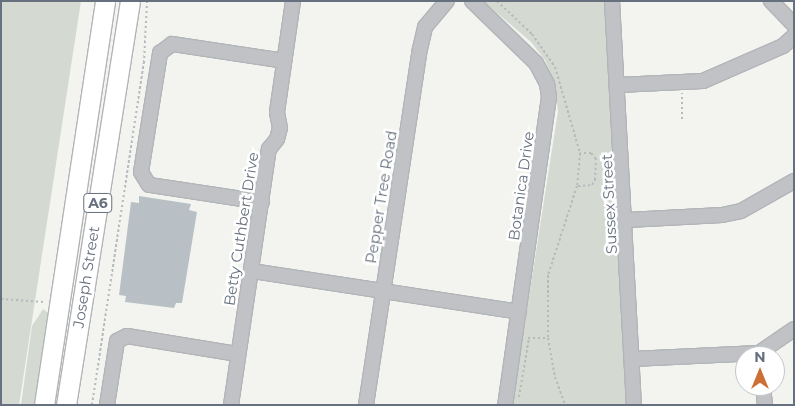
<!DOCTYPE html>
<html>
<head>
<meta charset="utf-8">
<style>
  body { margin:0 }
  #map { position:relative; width:795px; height:406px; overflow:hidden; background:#f3f4f0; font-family:Montserrat,sans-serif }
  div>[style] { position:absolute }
  .green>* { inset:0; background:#d4dad2 }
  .water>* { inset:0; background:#b8c0c5 }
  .path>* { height:2px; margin-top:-1px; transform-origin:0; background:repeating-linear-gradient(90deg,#b7b9bc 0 2.5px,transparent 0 5px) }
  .roads { filter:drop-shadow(1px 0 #b2b5b8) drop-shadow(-1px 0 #b2b5b8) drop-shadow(0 1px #b2b5b8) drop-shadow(0 -1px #b2b5b8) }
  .minor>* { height:14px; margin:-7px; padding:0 7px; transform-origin:7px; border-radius:7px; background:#c0c2c5 }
  .highway>* { height:19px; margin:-9.5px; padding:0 9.5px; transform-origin:9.5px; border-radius:9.5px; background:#fff }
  span { translate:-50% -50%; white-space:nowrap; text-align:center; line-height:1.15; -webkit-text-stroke:5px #fff; paint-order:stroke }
  .shield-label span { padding:1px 4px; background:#fff; border:1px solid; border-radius:4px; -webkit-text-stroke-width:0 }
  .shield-label { font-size:14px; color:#66707e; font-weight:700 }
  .street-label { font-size:15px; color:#66707e }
  .frame { position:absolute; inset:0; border:2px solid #66707e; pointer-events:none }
  .north { position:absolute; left:735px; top:346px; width:50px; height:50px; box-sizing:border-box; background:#fff; border:1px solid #c2c6cb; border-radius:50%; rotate:0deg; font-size:14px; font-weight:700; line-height:20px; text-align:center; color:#66707e }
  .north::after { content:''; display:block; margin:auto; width:18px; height:22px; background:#ce6f36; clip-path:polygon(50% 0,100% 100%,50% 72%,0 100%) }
</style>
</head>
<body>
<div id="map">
  <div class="green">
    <div style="clip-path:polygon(1px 1px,81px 1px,19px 405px,1px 405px)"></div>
    <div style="clip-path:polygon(483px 1px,607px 1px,628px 405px,512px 405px,558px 111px,554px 81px,545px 60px,531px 42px)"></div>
    <div style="clip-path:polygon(43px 309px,50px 314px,37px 405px,21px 405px,32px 326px)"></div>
  </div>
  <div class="water">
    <div style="clip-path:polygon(139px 196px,191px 204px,189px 210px,197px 212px,182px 303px,176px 303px,174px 308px,125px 302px,126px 296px,119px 295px,131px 202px,139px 203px)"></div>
  </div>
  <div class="path">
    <div style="left:497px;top:1px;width:48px;rotate:43.3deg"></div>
    <div style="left:532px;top:34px;width:40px;rotate:55.1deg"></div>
    <div style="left:555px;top:67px;width:90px;rotate:73.8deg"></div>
    <div style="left:580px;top:153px;width:33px;rotate:95deg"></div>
    <div style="left:577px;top:186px;width:94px;rotate:108deg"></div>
    <div style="left:548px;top:275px;width:63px;rotate:90deg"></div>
    <div style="left:548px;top:338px;width:40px;rotate:80deg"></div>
    <div style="left:555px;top:377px;width:30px;rotate:70deg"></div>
    <div style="left:682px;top:119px;width:26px;rotate:-90deg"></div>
    <div style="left:578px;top:186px;width:14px;rotate:-4deg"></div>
    <div style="left:592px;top:185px;width:6px;rotate:-59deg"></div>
    <div style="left:595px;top:180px;width:21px;rotate:-87deg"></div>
    <div style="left:596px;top:159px;width:8px;rotate:-130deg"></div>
    <div style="left:591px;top:153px;width:11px;rotate:180deg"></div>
    <div style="left:1px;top:299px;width:43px;rotate:4deg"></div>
    <div style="left:528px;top:338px;width:20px"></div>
    <div style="left:519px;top:397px;width:60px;rotate:-80.4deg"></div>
    <div style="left:92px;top:405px;width:346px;rotate:-81.4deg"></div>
    <div style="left:144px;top:63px;width:62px;rotate:-87.2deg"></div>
  </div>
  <div class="roads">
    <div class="minor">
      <div style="left:472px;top:1px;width:89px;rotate:44.1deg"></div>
      <div style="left:536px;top:63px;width:24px;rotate:62deg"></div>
      <div style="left:547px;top:84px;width:13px;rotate:81deg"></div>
      <div style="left:549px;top:97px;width:311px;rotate:98.1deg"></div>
      <div style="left:612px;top:1px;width:405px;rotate:86.9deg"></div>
      <div style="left:771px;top:1px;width:33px;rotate:46deg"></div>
      <div style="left:618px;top:85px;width:85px;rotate:-2.7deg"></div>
      <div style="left:703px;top:81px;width:87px;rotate:-23.6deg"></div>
      <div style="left:783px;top:46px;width:15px;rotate:-42deg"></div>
      <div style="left:262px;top:202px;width:114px;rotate:-171.4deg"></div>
      <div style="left:149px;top:185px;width:15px;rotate:-122deg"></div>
      <div style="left:141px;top:172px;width:121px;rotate:-80.9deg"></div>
      <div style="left:160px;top:53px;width:15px;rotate:-37deg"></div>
      <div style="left:172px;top:44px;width:113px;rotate:8.6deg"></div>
      <div style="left:627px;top:220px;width:95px;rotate:-3deg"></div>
      <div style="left:722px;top:215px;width:19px;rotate:-12deg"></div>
      <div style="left:741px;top:211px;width:61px;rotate:-29.5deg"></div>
      <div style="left:252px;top:271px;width:270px;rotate:8.7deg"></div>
      <div style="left:632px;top:359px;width:127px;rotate:-2.7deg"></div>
      <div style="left:759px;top:353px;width:42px;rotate:-34.4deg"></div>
      <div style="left:763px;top:386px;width:19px;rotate:84deg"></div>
      <div style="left:107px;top:405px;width:65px;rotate:-81.1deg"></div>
      <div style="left:117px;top:341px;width:11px;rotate:-27deg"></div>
      <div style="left:127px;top:336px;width:111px;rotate:9.3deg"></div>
      <div style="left:231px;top:405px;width:259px;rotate:-81.6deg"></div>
      <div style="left:269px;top:149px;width:13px;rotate:-51deg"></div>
      <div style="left:277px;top:139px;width:11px;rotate:-75deg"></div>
      <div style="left:280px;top:128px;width:16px;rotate:-101deg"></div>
      <div style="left:277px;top:112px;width:112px;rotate:-81.8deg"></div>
      <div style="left:366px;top:405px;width:360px;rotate:-81.4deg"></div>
      <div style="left:420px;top:49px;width:23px;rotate:-77deg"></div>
      <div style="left:425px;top:27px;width:34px;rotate:-50deg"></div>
    </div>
    <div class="highway">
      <div style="left:44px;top:405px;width:409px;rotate:-81.4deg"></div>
      <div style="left:66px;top:405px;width:409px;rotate:-81deg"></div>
    </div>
  </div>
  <div class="shield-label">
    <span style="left:98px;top:203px">A6</span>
  </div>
  <div class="street-label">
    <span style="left:521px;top:186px;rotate:-82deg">Botanica Drive</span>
    <span style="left:381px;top:197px;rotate:-81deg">Pepper Tree Road</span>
    <span style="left:609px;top:204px;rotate:-93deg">Sussex Street</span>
    <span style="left:241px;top:229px;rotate:-81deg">Betty Cuthbert Drive</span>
    <span style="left:86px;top:277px;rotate:-81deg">Joseph Street</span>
  </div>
  <div class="frame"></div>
  <div class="north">N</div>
</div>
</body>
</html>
